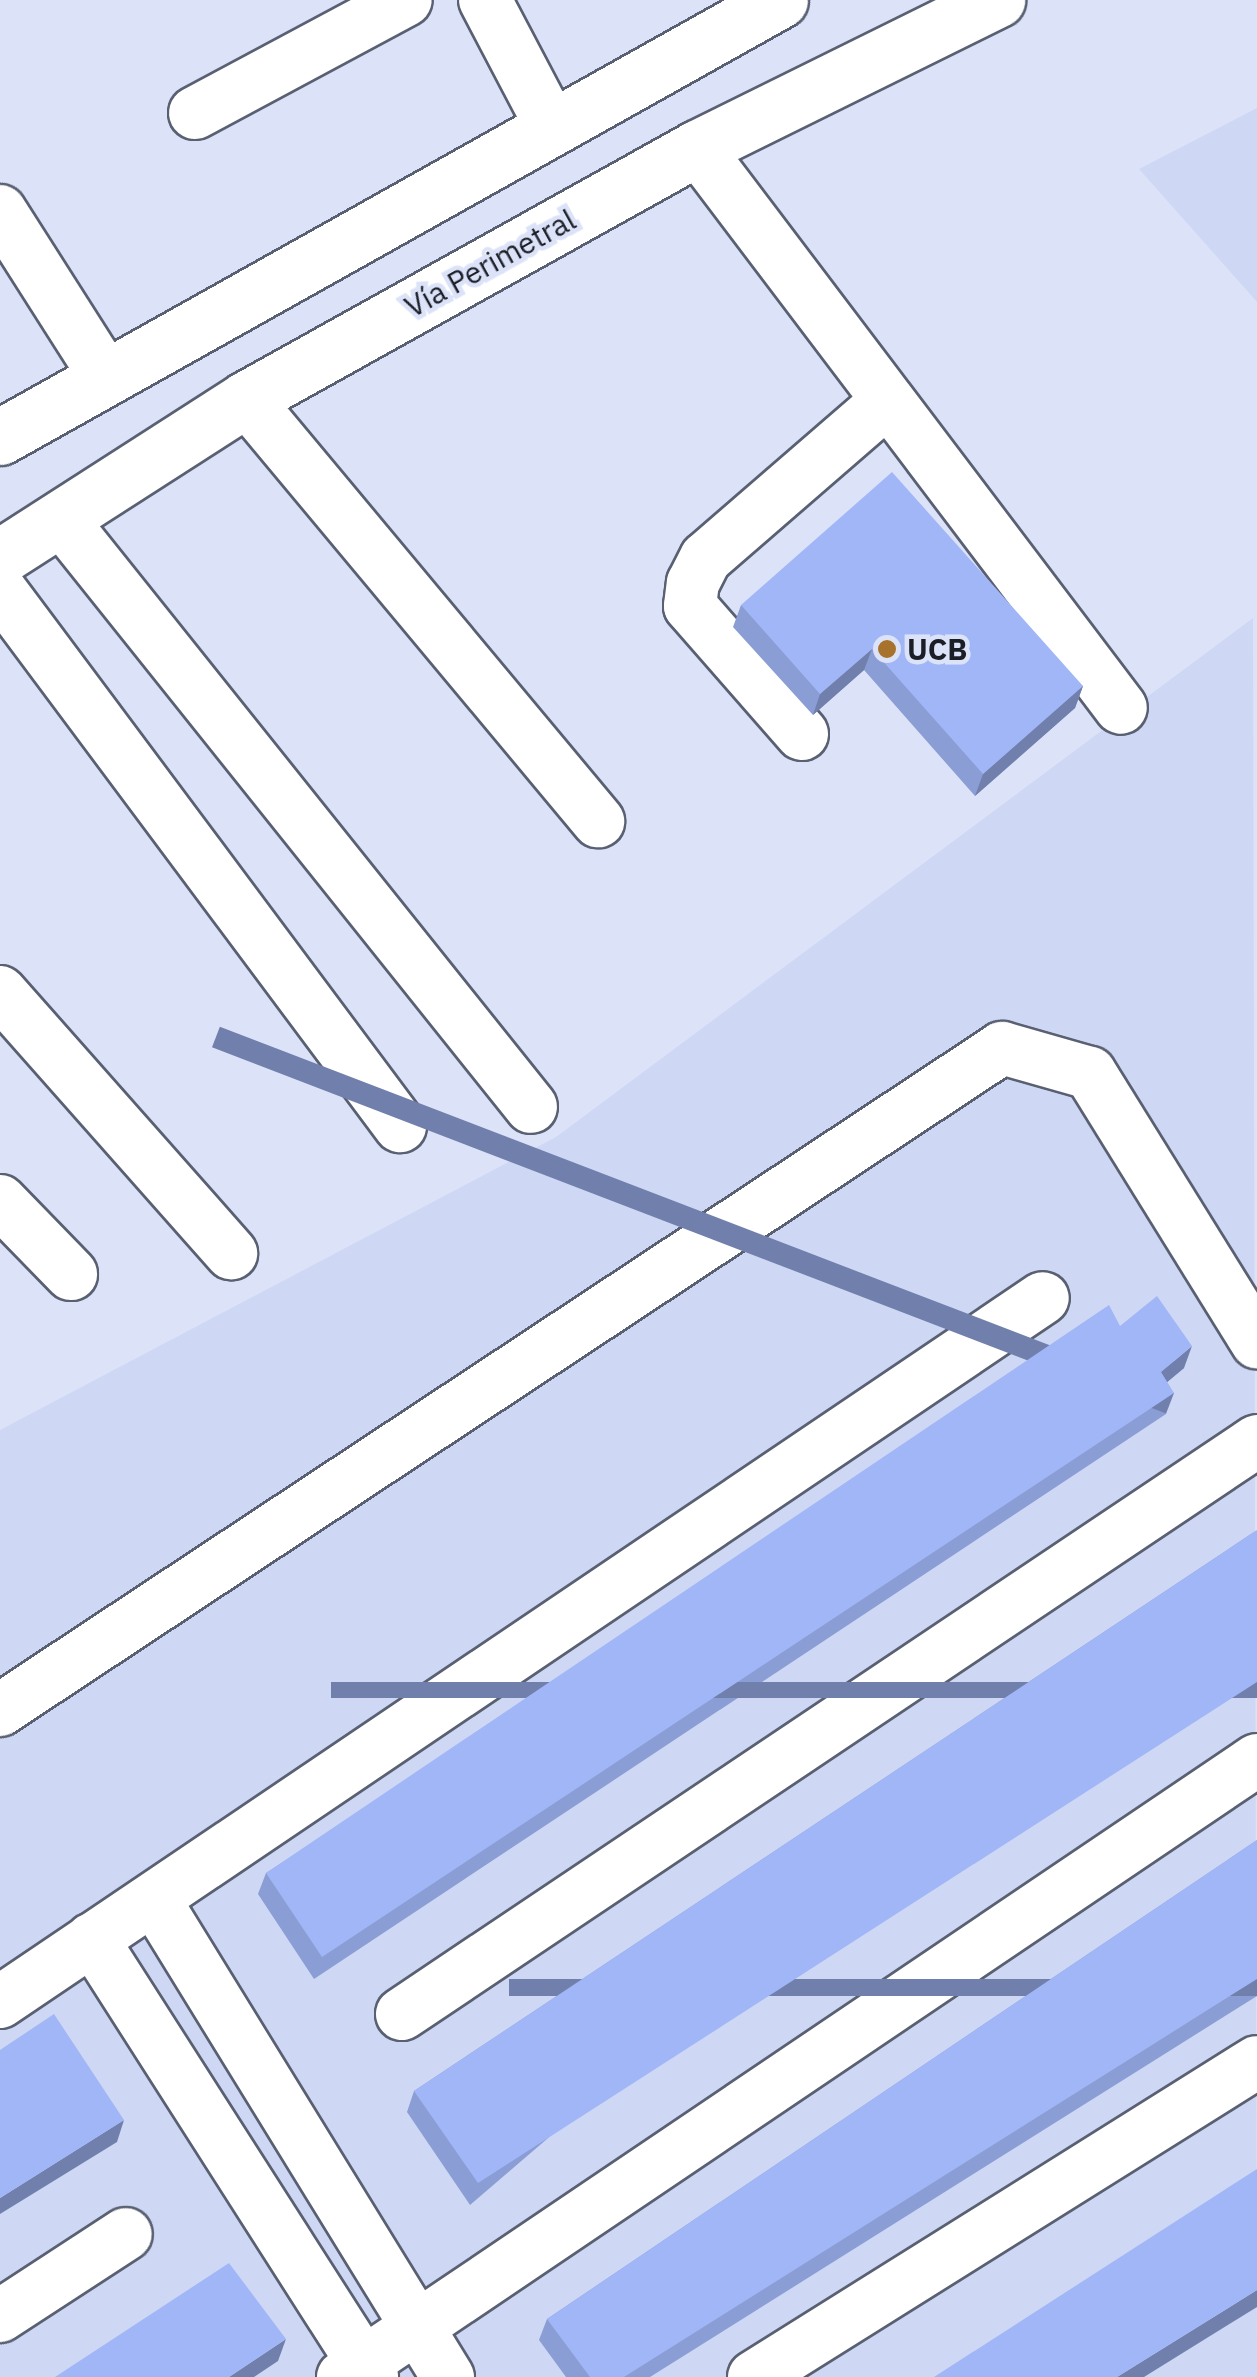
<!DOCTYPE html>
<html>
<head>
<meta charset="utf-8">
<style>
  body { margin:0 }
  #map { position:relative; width:1257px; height:2377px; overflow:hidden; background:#dce3f9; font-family:"IBM Plex Sans",sans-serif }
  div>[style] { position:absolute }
  .built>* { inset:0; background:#ced8f4 }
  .roads { filter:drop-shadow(2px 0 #596072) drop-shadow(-2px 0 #596072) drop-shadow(0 2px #596072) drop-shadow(0 -2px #596072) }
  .minor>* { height:52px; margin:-26px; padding:0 26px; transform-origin:26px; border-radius:26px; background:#fff }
  .highway>* { height:55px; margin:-27.5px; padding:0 27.5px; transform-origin:27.5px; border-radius:27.5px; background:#fff }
  .wall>* { inset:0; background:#8a9dd4 }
  .shaded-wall>* { inset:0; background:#717fad; transform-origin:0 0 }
  .building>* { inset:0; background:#a1b6f7 }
  .dots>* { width:28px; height:28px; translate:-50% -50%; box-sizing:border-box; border:5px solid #dce3f9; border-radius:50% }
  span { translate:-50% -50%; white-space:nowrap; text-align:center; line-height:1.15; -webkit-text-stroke:9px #dce3f9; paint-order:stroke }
  .street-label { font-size:30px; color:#1b1e26 }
  .poi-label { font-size:30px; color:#1b1e26; font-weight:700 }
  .left { translate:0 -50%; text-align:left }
</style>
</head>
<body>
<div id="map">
  <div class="built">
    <div style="clip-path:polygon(1257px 108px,1257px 302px,1139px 169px)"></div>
    <div style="clip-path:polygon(1253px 618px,1257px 2377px,0 2377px,0 1430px,556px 1137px)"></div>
  </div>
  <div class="roads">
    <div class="minor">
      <div style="left:485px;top:0;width:140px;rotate:62.3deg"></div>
      <div style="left:195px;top:113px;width:239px;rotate:-28.2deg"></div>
      <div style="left:697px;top:148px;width:702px;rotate:52.87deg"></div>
      <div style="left:0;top:211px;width:193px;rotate:57.5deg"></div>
      <div style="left:246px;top:399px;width:550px;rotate:50.17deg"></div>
      <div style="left:60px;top:518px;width:754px;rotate:51.35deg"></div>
      <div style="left:0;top:590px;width:669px;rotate:53.27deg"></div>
      <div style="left:802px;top:734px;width:170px;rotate:-131.2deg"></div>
      <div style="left:690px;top:606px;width:23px;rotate:-83deg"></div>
      <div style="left:693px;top:583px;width:28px;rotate:-63deg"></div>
      <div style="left:706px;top:558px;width:238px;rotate:-40.9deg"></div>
      <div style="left:0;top:992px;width:349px;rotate:48.5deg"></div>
      <div style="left:0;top:1201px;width:102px;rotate:45.8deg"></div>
      <div style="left:0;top:1710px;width:1201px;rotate:-33.45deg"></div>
      <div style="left:1002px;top:1048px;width:91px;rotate:15.9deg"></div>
      <div style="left:1090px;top:1073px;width:317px;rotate:58.2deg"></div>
      <div style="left:155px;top:1901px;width:559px;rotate:58.39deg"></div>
      <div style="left:92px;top:1939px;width:520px;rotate:57.41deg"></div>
      <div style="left:0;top:2002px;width:1258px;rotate:-34.02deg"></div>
      <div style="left:402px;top:2014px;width:1029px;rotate:-33.83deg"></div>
      <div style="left:0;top:2316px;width:150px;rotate:-33.1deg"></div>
      <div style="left:343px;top:2377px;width:1103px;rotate:-34.02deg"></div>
      <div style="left:754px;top:2377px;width:593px;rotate:-32.06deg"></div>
    </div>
    <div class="highway">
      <div style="left:0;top:437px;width:894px;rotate:-29.26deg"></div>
      <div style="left:0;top:557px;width:292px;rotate:-32.7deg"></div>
      <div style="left:246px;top:399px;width:516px;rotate:-29.1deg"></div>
      <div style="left:697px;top:148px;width:335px;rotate:-26.3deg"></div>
    </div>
  </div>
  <div class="wall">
    <div style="clip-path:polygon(741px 605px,1083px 686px,1075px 708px,975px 796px,864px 670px,813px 715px,733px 627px)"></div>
    <div style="clip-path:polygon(1120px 1326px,1184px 1368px,1167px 1382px,1166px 1414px,314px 1979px,258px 1894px,266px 1873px)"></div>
    <div style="clip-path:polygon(1257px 1530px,470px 2205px,407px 2112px,414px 2091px)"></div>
    <div style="clip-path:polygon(1257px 1840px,1257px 1996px,650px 2377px,566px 2377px,539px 2340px,547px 2319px)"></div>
  </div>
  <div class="shaded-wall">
    <div style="clip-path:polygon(872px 649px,864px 670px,813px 715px,820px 694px)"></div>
    <div style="clip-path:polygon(1083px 686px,1075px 708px,975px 796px,983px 774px)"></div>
    <div style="clip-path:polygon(1192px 1346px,1184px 1368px,1153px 1394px,1161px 1372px)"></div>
    <div style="left:1174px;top:1393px;width:22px;height:1022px;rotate:111deg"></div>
    <div style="left:1257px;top:1682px;width:16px;height:926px;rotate:90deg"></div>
    <div style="left:1257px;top:1979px;width:17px;height:748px;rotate:90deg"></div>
    <div style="clip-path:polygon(124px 2120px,117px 2142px,0 2214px,0 2198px)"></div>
    <div style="clip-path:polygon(1257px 2290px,1257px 2307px,1144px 2377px,1117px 2377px)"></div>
    <div style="clip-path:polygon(286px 2339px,278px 2361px,254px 2377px,229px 2377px)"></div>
  </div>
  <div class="building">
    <div style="clip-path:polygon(892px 472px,1083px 686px,983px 774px,872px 649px,820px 694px,741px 605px)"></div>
    <div style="clip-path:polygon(1157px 1296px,1192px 1346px,1161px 1372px,1174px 1393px,322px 1957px,266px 1873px,1109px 1305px,1120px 1326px)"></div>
    <div style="clip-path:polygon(1257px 1530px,1257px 1682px,478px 2183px,414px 2091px)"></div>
    <div style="clip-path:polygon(1257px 1840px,1257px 1979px,624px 2377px,590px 2377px,547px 2319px)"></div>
    <div style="clip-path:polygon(54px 2014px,124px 2120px,0 2198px,0 2050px)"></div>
    <div style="clip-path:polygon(1257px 2169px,1257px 2290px,1117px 2377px,934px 2377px)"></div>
    <div style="clip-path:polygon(229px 2263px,286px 2339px,229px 2377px,55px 2377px)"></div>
  </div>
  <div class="dots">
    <div style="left:887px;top:649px;background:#a7722c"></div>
  </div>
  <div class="street-label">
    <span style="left:490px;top:263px;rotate:-29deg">Vía Perimetral</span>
  </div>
  <div class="poi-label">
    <span class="left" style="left:907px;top:649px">UCB</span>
  </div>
</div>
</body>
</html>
